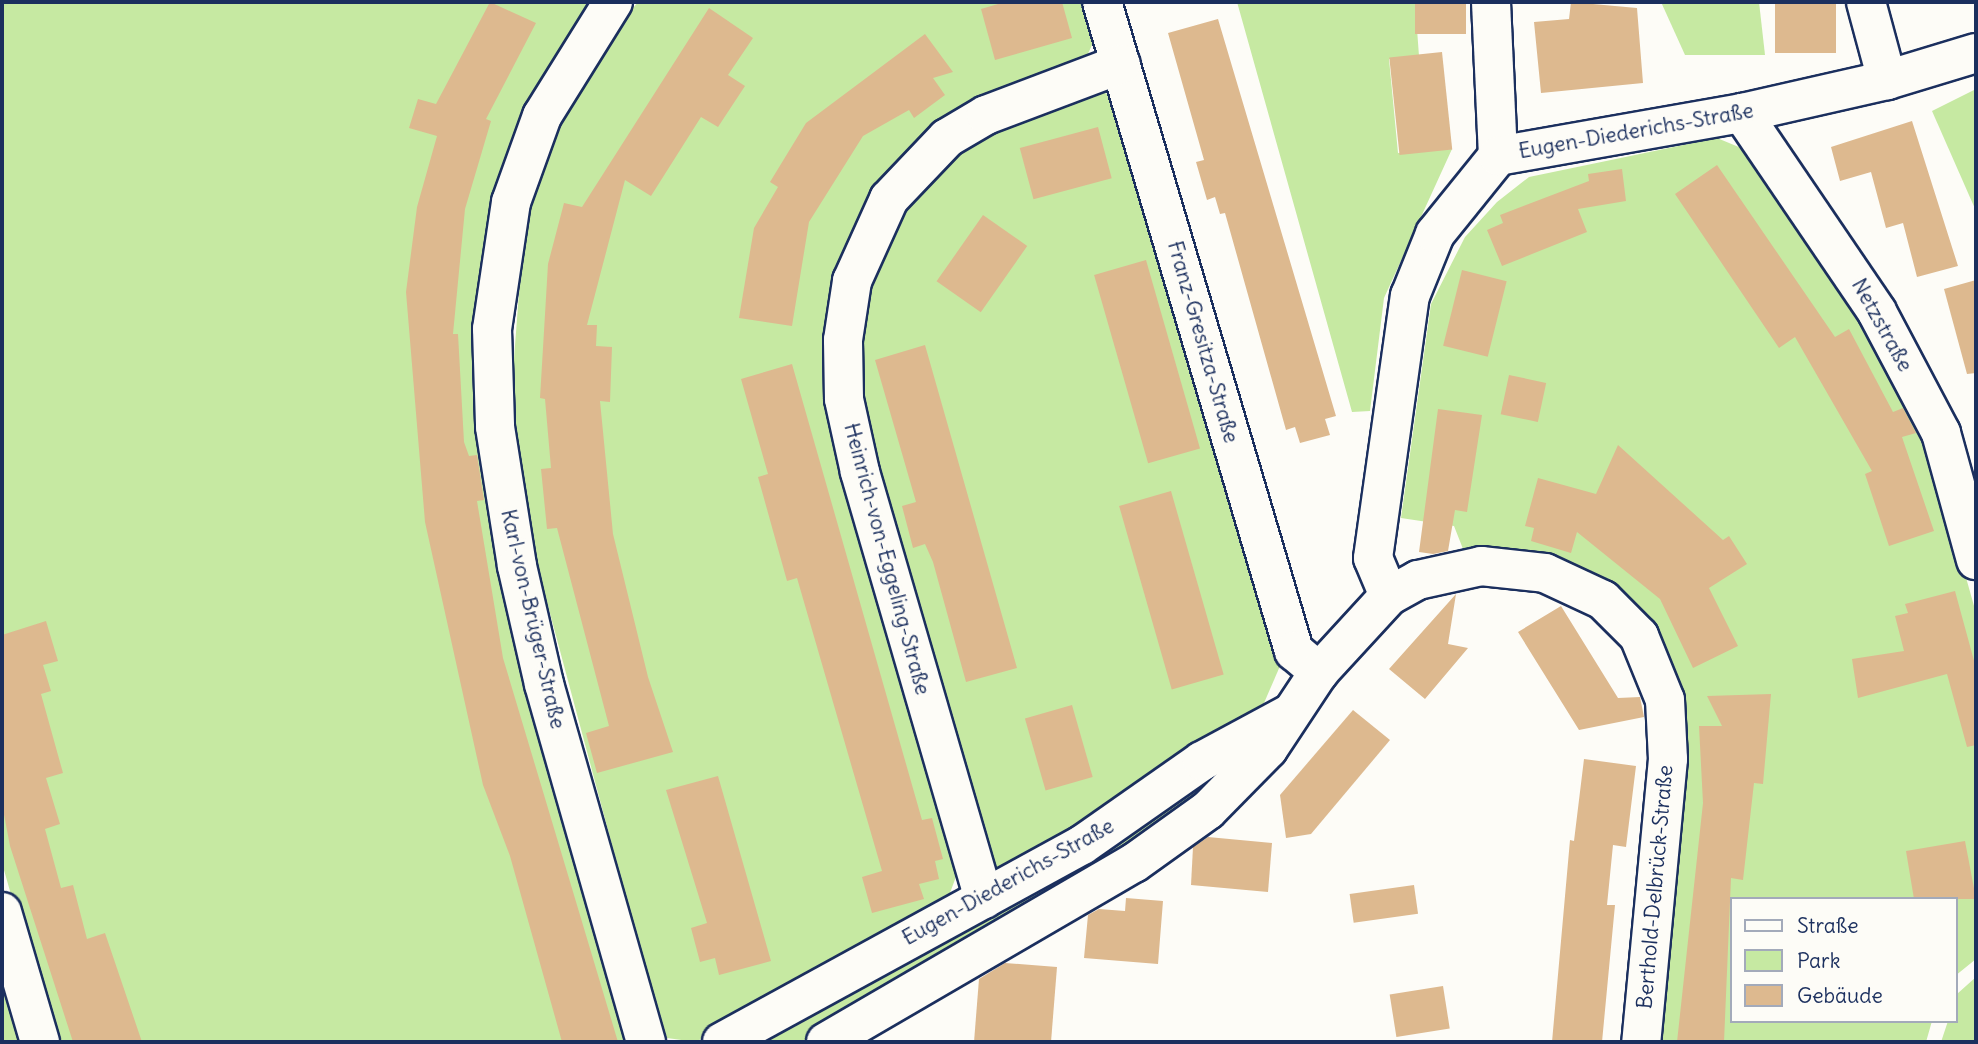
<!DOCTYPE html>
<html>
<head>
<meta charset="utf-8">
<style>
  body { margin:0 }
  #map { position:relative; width:1978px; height:1044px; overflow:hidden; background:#fdfcf7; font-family:Delius,sans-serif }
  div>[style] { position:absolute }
  .green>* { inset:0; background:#c6e9a2 }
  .building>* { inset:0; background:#ddb98f; transform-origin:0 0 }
  .roads { filter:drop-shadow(2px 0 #1b2f5e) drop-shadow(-2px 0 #1b2f5e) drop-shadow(0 2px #1b2f5e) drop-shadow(0 -2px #1b2f5e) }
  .minor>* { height:38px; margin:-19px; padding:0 19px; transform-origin:19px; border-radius:19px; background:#fdfcf7 }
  span { translate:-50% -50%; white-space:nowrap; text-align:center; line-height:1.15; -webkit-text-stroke:6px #fdfcf7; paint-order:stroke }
  .street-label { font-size:21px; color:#1b2f5e }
  .frame { position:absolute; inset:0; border:4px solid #1b2f5e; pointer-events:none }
  .legend { position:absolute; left:1730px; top:897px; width:228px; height:126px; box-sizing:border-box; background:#fdfcf7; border:2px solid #a3aaba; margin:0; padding:9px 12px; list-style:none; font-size:21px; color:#1b2f5e }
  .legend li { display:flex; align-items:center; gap:14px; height:35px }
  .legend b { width:35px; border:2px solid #a3aaba }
</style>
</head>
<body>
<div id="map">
  <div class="green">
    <div style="clip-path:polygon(2px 2px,600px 2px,481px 303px,637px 1042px,53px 1042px,2px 863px)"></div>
    <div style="clip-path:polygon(638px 2px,1086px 2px,1096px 36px,1087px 56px,991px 94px,873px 190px,845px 248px,827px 349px,957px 874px,947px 901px,818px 968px,696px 1042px,667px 1038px,628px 905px,536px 561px,511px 398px,523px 240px,538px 173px,568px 101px,597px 52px)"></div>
    <div style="clip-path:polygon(1237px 2px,1415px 2px,1419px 56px,1389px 59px,1398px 153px,1452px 149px,1384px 298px,1370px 411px,1352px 412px)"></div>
    <div style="clip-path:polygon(1661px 2px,1759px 2px,1765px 55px,1685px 55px)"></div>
    <div style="clip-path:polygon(1093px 87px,1117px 99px,1280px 666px,1264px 703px,1144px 789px,1005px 871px,985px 864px,867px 454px,855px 375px,862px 302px,897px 209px,954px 149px)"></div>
    <div style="clip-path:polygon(1976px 89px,1976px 211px,1932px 111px)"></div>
    <div style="clip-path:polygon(1717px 138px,1746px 150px,1864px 321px,1925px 432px,1976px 613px,1976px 959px,1955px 976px,1955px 899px,1731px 899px,1731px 1021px,1932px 1021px,1926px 1042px,1662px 1042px,1685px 780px,1683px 693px,1616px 591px,1583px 569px,1519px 554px,1465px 554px,1454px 526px,1401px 518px,1431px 304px,1465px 237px,1497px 202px,1529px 177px)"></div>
    <div style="clip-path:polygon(1233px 752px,1189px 811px,808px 1042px,742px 1042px)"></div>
    <div style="clip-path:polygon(2px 955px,27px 1042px,2px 1042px)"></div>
    <div style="clip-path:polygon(1976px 977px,1976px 1042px,1941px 1042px,1948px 1021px,1955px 1021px,1957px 994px)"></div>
  </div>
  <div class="building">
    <div style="clip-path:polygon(490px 2px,536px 23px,486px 119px,491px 121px,465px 209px,453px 334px,458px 334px,464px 442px,469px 456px,477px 455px,484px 500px,477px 501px,503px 658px,618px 1042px,562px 1042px,510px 856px,483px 785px,425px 522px,406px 292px,417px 207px,437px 136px,409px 128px,418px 99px,436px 104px)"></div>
    <div style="clip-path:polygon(1005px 2px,1062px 2px,1072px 38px,995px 60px,981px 9px)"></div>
    <div style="left:1415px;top:2px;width:51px;height:32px"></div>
    <div style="clip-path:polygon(1571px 2px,1637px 8px,1643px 83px,1541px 93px,1534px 22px,1569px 19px)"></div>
    <div style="left:1775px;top:2px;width:61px;height:51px"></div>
    <div style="clip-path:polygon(709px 8px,753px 38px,728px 75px,745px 86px,718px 127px,701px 117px,651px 196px,625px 180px,587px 325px,597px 325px,596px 346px,612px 347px,610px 402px,600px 401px,613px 534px,648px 677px,673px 752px,597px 773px,586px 733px,609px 726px,557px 528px,547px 529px,541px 469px,551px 468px,545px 399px,540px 398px,548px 264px,564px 203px,582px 207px)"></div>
    <div style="clip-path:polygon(1218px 19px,1336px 416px,1325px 419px,1330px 435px,1300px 443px,1295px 427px,1286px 430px,1225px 213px,1220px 214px,1215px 197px,1207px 200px,1196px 162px,1204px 160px,1168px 33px)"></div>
    <div style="clip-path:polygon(925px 34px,953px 72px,933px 78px,945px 95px,914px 118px,909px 110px,863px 136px,809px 222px,792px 326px,739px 318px,754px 228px,778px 187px,770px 182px,806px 123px)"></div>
    <div style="left:1442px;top:52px;width:98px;height:53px;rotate:84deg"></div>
    <div style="clip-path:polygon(1912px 121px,1958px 266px,1917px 277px,1903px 223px,1886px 228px,1871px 172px,1840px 181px,1831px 147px)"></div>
    <div style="left:1098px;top:127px;width:53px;height:81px;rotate:75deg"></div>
    <div style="clip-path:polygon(1717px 165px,1835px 337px,1849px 329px,1893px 412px,1903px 408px,1916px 433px,1902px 437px,1934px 531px,1889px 546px,1865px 474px,1872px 471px,1795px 337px,1779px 348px,1675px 194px)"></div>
    <div style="clip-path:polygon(1622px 169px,1626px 201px,1578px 209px,1587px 232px,1502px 266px,1487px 230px,1503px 223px,1500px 215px,1589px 181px,1588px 174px)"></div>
    <div style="left:983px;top:215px;width:54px;height:81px;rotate:35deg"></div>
    <div style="left:1146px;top:260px;width:196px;height:54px;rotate:74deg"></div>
    <div style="left:1462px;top:270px;width:46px;height:78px;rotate:14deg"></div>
    <div style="clip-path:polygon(1976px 280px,1976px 373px,1967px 374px,1944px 289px)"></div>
    <div style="clip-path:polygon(925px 345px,1017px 668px,966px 682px,933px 562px,925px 544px,913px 548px,902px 506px,916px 502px,875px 360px)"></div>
    <div style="clip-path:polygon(792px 364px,922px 820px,932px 818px,943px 859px,935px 861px,939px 879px,919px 884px,924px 899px,872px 913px,862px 877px,882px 871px,797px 578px,787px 581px,758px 477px,768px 474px,741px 379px)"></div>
    <div style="left:1509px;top:375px;width:38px;height:40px;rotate:12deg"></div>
    <div style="clip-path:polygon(1438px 409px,1482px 415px,1467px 512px,1455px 510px,1448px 551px,1433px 554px,1419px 552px)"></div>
    <div style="clip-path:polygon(1618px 445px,1723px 540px,1729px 536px,1747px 564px,1709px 588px,1738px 646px,1693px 668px,1660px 599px,1577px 532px,1571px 553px,1531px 541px,1534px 528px,1525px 526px,1538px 478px,1596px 494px)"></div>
    <div style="left:1171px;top:491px;width:191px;height:54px;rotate:74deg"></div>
    <div style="clip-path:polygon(1955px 591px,1976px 668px,1976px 745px,1967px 747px,1947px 674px,1858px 698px,1852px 659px,1904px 651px,1895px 616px,1908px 613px,1905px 604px)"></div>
    <div style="clip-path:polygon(1456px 594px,1448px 644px,1468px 648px,1425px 699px,1389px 669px)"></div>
    <div style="clip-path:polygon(1561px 606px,1618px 698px,1640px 697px,1644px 717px,1579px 730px,1518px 632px)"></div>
    <div style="clip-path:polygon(46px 621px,58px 661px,43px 665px,51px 691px,41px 694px,63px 773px,46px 778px,60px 824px,45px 829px,61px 888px,73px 885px,87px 939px,105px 933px,142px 1042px,73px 1042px,10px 846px,2px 804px,2px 635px)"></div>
    <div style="clip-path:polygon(1771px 694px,1763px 784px,1754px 783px,1743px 880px,1731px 878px,1724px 1042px,1677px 1042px,1703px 803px,1699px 726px,1722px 726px,1707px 696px)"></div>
    <div style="left:1072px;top:705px;width:75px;height:49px;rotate:74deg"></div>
    <div style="clip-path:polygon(1353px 710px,1390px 740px,1311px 834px,1286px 838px,1280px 795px)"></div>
    <div style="clip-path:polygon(1584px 759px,1636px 766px,1626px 847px,1613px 845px,1607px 905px,1615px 905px,1602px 1042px,1552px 1042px,1570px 840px,1574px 841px)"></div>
    <div style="clip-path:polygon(718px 776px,771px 961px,719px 975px,715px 958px,700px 962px,691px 928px,707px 923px,666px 790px)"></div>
    <div style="clip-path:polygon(1208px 837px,1272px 843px,1268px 892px,1191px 885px,1193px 847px)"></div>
    <div style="clip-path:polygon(1965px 841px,1976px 899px,1914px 899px,1906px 851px)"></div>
    <div style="left:1414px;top:885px;width:29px;height:65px;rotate:82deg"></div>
    <div style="clip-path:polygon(1126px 898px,1163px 901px,1158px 964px,1084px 958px,1088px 915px,1099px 909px,1125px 911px)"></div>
    <div style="clip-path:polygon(1005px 963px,1057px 967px,1051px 1042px,974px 1042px,979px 979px)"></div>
    <div style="left:1443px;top:986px;width:43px;height:54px;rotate:81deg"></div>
  </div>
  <div class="roads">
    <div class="minor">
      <div style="left:613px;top:2px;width:134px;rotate:121.9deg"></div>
      <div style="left:542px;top:116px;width:91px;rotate:109.8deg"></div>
      <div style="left:511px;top:202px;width:128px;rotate:98.5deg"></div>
      <div style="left:492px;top:329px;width:98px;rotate:88.2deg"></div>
      <div style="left:495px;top:427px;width:141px;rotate:81deg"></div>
      <div style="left:517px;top:566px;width:121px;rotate:77.1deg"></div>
      <div style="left:544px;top:684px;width:372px;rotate:74.1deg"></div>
      <div style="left:1102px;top:2px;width:677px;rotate:73.52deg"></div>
      <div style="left:1294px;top:651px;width:33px;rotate:40deg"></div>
      <div style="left:1491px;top:2px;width:154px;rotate:87.4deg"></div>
      <div style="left:1866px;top:2px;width:81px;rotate:74.9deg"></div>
      <div style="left:1742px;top:113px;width:240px;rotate:55.8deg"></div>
      <div style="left:1877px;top:312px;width:137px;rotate:62.1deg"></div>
      <div style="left:1941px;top:433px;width:132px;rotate:74.6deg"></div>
      <div style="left:1389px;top:596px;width:33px;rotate:-29deg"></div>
      <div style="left:1418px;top:580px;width:65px;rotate:-12.5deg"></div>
      <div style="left:1481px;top:566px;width:64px;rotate:6.2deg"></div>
      <div style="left:1545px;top:573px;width:64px;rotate:25deg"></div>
      <div style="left:1603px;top:600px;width:51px;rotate:45deg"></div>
      <div style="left:1639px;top:636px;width:69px;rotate:67.9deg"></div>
      <div style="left:1665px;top:700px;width:59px;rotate:87.1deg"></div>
      <div style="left:1668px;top:759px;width:284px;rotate:95.4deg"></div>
      <div style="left:984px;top:899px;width:445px;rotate:-106.2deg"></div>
      <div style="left:860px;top:472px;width:75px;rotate:-102.4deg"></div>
      <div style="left:844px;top:399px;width:59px;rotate:-91deg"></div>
      <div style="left:843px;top:340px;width:60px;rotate:-81.3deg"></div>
      <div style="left:852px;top:281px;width:90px;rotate:-65.7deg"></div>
      <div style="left:889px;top:199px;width:84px;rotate:-46.4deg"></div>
      <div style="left:947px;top:138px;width:45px;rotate:-30.5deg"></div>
      <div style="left:986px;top:115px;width:144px;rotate:-20.7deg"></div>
      <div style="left:2px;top:912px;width:135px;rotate:73.7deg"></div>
      <div style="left:722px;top:1042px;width:410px;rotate:-28.7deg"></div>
      <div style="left:1082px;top:845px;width:146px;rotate:-35deg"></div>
      <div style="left:1202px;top:761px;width:99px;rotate:-28.4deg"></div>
      <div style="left:826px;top:1042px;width:356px;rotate:-30.2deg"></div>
      <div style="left:1134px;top:863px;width:91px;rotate:-35.6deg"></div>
      <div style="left:1208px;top:810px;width:86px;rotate:-45.5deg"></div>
      <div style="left:1268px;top:749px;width:92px;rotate:-56.5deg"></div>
      <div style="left:1319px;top:672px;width:103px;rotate:-47.4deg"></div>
      <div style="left:1389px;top:596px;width:41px;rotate:-112.8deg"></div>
      <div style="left:1373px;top:558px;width:265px;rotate:-82deg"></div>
      <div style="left:1410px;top:296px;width:67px;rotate:-68deg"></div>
      <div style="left:1435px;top:234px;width:100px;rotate:-51.1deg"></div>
      <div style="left:1498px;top:156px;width:248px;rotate:-10deg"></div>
      <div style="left:1742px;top:113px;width:149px;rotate:-12.8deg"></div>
      <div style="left:1887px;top:80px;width:93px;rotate:-16.9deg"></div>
    </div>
  </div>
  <div class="street-label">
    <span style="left:1636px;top:131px;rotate:-10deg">Eugen-Diederichs-Straße</span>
    <span style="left:1882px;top:325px;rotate:61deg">Netzstraße</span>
    <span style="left:1203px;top:342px;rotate:74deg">Franz-Gresitza-Straße</span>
    <span style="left:887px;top:559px;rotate:75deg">Heinrich-von-Eggeling-Straße</span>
    <span style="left:533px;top:619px;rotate:77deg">Karl-von-Brüger-Straße</span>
    <span style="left:1008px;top:882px;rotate:-29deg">Eugen-Diederichs-Straße</span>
    <span style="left:1655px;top:887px;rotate:-85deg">Berthold-Delbrück-Straße</span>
  </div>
  <div class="frame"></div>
  <ul class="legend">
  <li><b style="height:9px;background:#fdfcf7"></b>Straße</li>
  <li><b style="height:19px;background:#c6e9a2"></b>Park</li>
  <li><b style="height:19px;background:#ddb98f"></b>Gebäude</li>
  </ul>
</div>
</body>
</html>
